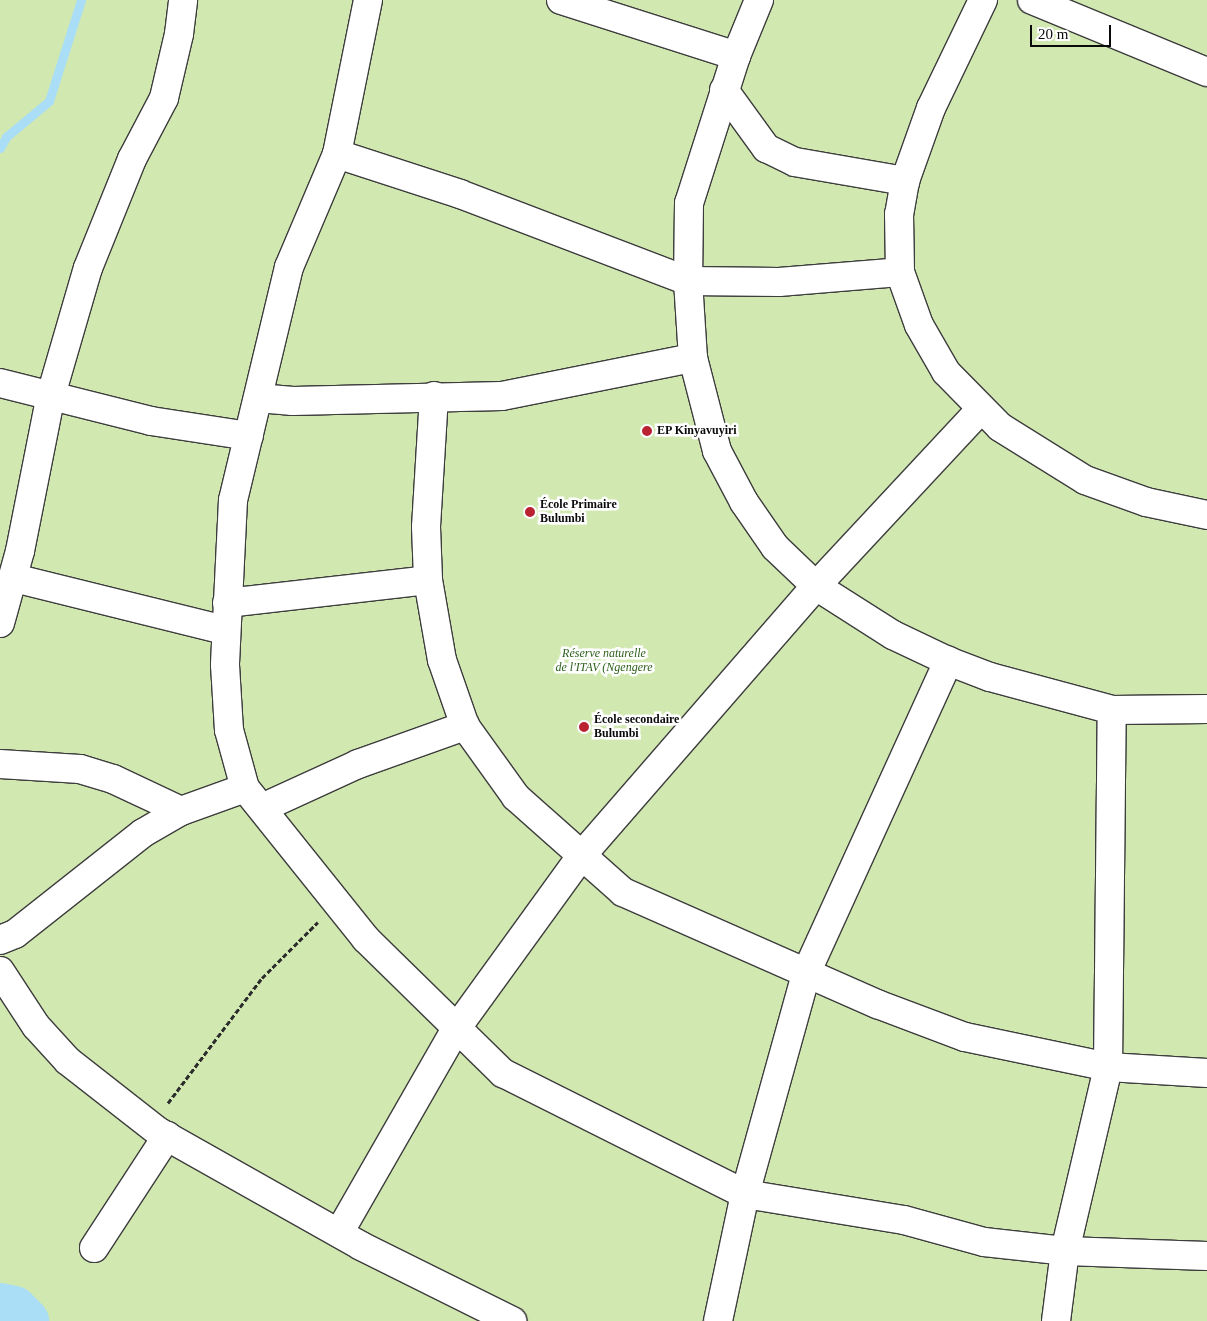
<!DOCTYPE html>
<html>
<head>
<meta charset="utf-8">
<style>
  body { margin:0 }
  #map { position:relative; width:1207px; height:1321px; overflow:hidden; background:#fff9e6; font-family:"Times New Roman",serif }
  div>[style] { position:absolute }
  .green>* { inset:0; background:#d1e8b1; transform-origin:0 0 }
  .stream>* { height:9px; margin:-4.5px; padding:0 4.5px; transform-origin:4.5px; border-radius:4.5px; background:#aadef7 }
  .river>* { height:49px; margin:-24.5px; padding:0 24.5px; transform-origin:24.5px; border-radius:24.5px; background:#aadef7 }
  .path>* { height:3px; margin-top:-1.5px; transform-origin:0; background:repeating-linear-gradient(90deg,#2c2c2c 0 5px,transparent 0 7.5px) }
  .roads { filter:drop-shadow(1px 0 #3d3d3d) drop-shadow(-1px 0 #3d3d3d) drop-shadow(0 1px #3d3d3d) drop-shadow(0 -1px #3d3d3d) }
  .minor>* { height:28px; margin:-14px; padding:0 14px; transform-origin:14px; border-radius:14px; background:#fff }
  .dots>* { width:14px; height:14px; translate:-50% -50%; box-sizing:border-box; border:2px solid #fff; border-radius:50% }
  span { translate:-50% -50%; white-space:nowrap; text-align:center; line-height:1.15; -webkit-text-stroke:5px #fff; paint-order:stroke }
  .poi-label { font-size:12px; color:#0a0a0a; font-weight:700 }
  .left { translate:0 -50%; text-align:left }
  .park-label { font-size:12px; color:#2d601b; font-style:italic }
  .scale { position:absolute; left:1030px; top:25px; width:81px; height:22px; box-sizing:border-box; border:2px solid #0a0a0a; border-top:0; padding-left:6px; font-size:15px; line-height:18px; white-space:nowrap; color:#0a0a0a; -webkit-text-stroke:4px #fff; paint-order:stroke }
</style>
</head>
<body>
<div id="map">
  <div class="green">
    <div style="left:0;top:0;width:1207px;height:1321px"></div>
  </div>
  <div class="stream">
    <div style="left:0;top:148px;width:13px;rotate:-61deg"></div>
    <div style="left:6px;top:137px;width:56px;rotate:-39.9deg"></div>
    <div style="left:49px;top:101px;width:106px;rotate:-72.4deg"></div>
  </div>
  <div class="river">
    <div style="left:0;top:1307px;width:13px;rotate:13deg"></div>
    <div style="left:13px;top:1310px;width:16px;rotate:45deg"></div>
  </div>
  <div class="path">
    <div style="left:168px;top:1103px;width:156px;rotate:-53.1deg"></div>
    <div style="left:262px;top:978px;width:79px;rotate:-45deg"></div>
  </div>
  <div class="roads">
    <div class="minor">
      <div style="left:368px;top:0;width:157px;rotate:101.4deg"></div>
      <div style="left:337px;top:154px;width:123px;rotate:113deg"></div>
      <div style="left:289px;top:267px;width:240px;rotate:103.5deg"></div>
      <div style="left:233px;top:500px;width:165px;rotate:92.8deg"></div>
      <div style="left:225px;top:665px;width:65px;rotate:86.5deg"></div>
      <div style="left:229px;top:730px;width:60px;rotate:74.6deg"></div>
      <div style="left:245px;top:788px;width:193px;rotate:51.3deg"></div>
      <div style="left:366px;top:939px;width:192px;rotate:44.4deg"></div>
      <div style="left:503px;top:1073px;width:271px;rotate:26.6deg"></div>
      <div style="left:745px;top:1194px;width:161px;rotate:9.3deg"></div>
      <div style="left:904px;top:1220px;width:83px;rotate:15.4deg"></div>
      <div style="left:984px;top:1242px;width:81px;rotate:6.3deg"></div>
      <div style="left:1065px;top:1251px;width:142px;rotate:2deg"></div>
      <div style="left:561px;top:0;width:184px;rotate:17.7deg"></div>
      <div style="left:759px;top:0;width:61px;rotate:112.3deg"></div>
      <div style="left:736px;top:56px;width:154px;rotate:107.7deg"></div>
      <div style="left:689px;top:203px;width:78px;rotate:90.7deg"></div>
      <div style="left:688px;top:281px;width:77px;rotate:86.3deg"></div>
      <div style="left:693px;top:358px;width:96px;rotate:75.5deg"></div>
      <div style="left:717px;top:451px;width:58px;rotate:62.1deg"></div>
      <div style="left:744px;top:502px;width:55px;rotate:55.4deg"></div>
      <div style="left:775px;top:547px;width:57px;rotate:43.6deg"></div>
      <div style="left:816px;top:586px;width:91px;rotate:32.5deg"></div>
      <div style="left:893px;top:635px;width:61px;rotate:25.3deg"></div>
      <div style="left:948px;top:661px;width:45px;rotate:20.9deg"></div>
      <div style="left:990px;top:677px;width:126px;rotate:15.1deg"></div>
      <div style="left:1112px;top:710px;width:95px;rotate:-0.6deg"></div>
      <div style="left:983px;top:0;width:120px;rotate:115.7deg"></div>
      <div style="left:931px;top:108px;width:77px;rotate:109.6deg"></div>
      <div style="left:905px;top:181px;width:34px;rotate:100deg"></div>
      <div style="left:899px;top:214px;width:58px;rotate:89deg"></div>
      <div style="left:900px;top:272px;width:56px;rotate:70.3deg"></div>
      <div style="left:919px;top:325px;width:54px;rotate:60.1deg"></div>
      <div style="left:946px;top:372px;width:77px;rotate:45.5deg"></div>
      <div style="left:1000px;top:427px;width:100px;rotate:31.9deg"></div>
      <div style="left:1085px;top:480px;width:65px;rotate:19.8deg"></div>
      <div style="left:1146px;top:502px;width:62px;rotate:12deg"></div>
      <div style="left:1032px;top:0;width:189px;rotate:22.4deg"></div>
      <div style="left:724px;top:90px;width:72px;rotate:54.1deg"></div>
      <div style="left:766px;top:148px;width:32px;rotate:26deg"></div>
      <div style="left:795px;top:162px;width:112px;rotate:9.8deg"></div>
      <div style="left:337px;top:154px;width:129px;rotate:18deg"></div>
      <div style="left:460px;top:194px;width:244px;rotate:20.9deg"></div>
      <div style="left:688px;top:281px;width:91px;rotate:0.6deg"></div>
      <div style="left:779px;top:282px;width:121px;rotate:-4.7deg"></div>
      <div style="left:0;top:383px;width:156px;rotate:14.1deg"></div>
      <div style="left:151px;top:421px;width:99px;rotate:8.7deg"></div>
      <div style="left:434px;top:396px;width:131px;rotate:93.5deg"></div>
      <div style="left:426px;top:527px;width:53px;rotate:87.8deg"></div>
      <div style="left:428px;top:580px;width:81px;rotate:80.1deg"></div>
      <div style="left:442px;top:660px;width:70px;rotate:70.8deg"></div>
      <div style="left:465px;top:726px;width:87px;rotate:54.3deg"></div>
      <div style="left:516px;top:797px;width:143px;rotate:41.6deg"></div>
      <div style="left:623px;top:892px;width:278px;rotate:23.8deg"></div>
      <div style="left:877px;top:1004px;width:94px;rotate:20.6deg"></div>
      <div style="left:965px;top:1037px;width:146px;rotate:11.8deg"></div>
      <div style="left:1108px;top:1067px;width:99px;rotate:3.5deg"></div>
      <div style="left:258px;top:398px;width:35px;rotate:5deg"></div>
      <div style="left:293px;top:401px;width:209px;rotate:-1.4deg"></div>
      <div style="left:502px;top:396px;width:195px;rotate:-11.3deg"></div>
      <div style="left:14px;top:578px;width:216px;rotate:13.9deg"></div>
      <div style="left:227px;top:603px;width:202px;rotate:-6.5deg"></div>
      <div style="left:0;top:623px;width:75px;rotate:-74.5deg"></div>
      <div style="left:20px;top:551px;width:159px;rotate:-78.8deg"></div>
      <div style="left:51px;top:395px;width:132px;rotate:-73.8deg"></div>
      <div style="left:88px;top:268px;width:118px;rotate:-68deg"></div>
      <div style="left:132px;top:159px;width:69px;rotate:-62.3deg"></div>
      <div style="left:164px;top:98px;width:66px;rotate:-76.8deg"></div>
      <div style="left:179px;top:34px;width:34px;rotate:-83deg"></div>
      <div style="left:0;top:764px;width:80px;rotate:3.6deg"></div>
      <div style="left:80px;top:769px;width:34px;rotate:17deg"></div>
      <div style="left:113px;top:779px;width:75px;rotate:25.2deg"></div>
      <div style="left:262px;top:808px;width:106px;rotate:-24.6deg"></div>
      <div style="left:358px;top:764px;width:114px;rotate:-19.6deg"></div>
      <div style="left:0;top:940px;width:16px;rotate:-22deg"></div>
      <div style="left:15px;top:934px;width:163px;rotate:-38.3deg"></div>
      <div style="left:143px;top:833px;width:44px;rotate:-30.1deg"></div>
      <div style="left:181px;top:811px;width:68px;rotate:-19.8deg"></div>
      <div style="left:0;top:971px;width:66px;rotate:56.8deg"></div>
      <div style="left:36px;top:1026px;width:47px;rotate:47.6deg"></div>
      <div style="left:68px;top:1061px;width:115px;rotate:38deg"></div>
      <div style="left:159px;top:1132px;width:232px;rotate:29.4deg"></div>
      <div style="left:361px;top:1246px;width:169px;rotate:26.4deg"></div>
      <div style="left:339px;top:1233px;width:235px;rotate:-60.2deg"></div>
      <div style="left:456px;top:1029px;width:215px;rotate:-54.1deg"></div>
      <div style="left:582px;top:855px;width:357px;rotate:-49deg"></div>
      <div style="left:816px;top:586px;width:241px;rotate:-47deg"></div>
      <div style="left:94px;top:1248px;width:134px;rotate:-56.9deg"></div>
      <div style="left:718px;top:1321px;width:130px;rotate:-78deg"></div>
      <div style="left:745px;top:1194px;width:231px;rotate:-74.5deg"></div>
      <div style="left:807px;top:971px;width:341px;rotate:-65.5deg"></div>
      <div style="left:1056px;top:1321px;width:71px;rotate:-82.7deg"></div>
      <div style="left:1065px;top:1251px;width:189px;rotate:-76.8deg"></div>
      <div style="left:1108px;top:1067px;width:357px;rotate:-89.4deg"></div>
    </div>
  </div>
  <div class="dots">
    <div style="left:647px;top:431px;background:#ba2131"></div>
    <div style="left:530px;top:512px;background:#ba2131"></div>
    <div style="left:584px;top:727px;background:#ba2131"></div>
  </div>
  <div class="poi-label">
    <span class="left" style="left:657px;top:431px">EP Kinyavuyiri</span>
    <span class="left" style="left:540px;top:512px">École Primaire<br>Bulumbi</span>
    <span class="left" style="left:594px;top:727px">École secondaire<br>Bulumbi</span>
  </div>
  <div class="park-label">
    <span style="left:604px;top:661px">Réserve naturelle<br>de l'ITAV (Ngengere</span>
  </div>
  <div class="scale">20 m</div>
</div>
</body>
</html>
